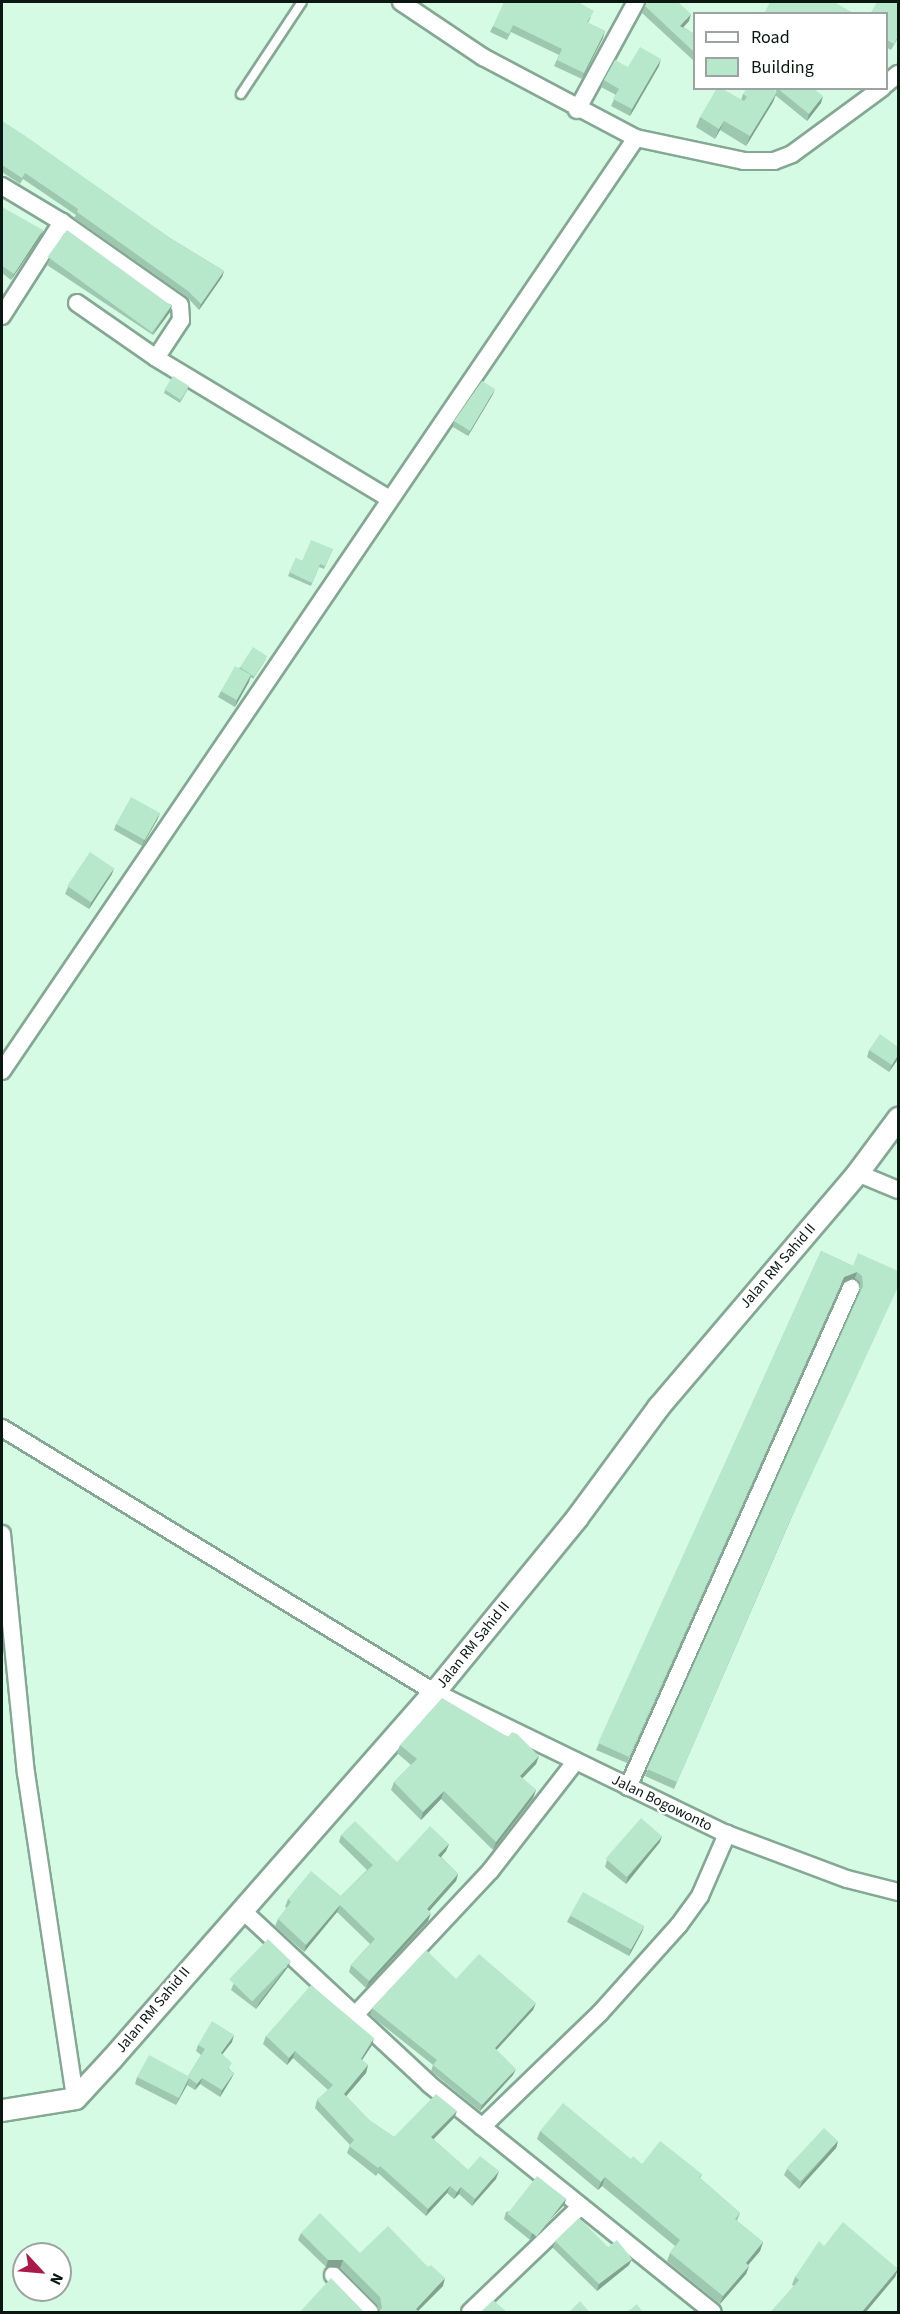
<!DOCTYPE html>
<html>
<head>
<meta charset="utf-8">
<style>
  body { margin:0 }
  #map { position:relative; width:900px; height:2314px; overflow:hidden; background:#d6fbe5; font-family:"Source Sans 3",sans-serif }
  div>[style] { position:absolute }
  .roads { filter:drop-shadow(2px 0 #85a894) drop-shadow(-2px 0 #85a894) drop-shadow(0 2px #85a894) drop-shadow(0 -2px #85a894) }
  .service>* { height:8px; margin:-4px; padding:0 4px; transform-origin:4px; border-radius:4px; background:#fff }
  .minor>* { height:16px; margin:-8px; padding:0 8px; transform-origin:8px; border-radius:8px; background:#fff }
  .tertiary>* { height:21px; margin:-10.5px; padding:0 10.5px; transform-origin:10.5px; border-radius:10.5px; background:#fff }
  .wall>* { inset:0; background:#9dc8af }
  .shaded-wall>* { inset:0; background:#80a28e }
  .building>* { inset:0; background:#b7e8cb; transform-origin:0 0 }
  span { translate:-50% -50%; white-space:nowrap; text-align:center; line-height:1.15; -webkit-text-stroke:5px #fff; paint-order:stroke }
  .street-label { font-size:15px; color:#0b1811 }
  .frame { position:absolute; inset:0; border:3px solid #0b1811; pointer-events:none }
  .legend { position:absolute; left:693px; top:12px; width:195px; height:78px; box-sizing:border-box; background:#fff; border:2px solid #9da3a0; margin:0; padding:8px 10px; list-style:none; font-size:18px; color:#0b1811 }
  .legend li { display:flex; align-items:center; gap:12px; height:30px }
  .legend b { width:30px; border:2px solid #9da3a0 }
  .north { position:absolute; left:12px; top:2242px; width:60px; height:60px; box-sizing:border-box; background:#fff; border:2px solid #9da3a0; border-radius:50%; rotate:116deg; font-size:16px; font-weight:700; line-height:24px; text-align:center; color:#0b1811 }
  .north::after { content:''; display:block; margin:auto; width:21px; height:27px; background:#ac1949; clip-path:polygon(50% 0,100% 100%,50% 72%,0 100%) }
</style>
</head>
<body>
<div id="map">
  <div class="roads">
    <div class="service">
      <div style="left:241px;top:94px;width:110px;rotate:-56.5deg"></div>
    </div>
    <div class="minor">
      <div style="left:401px;top:2px;width:99px;rotate:33.9deg"></div>
      <div style="left:483px;top:57px;width:173px;rotate:27.9deg"></div>
      <div style="left:636px;top:138px;width:110px;rotate:12deg"></div>
      <div style="left:744px;top:161px;width:30px"></div>
      <div style="left:774px;top:161px;width:19px;rotate:-21deg"></div>
      <div style="left:792px;top:154px;width:112px;rotate:-36.3deg"></div>
      <div style="left:886px;top:84px;width:16px;rotate:-40deg"></div>
      <div style="left:577px;top:110px;width:123px;rotate:-61.4deg"></div>
      <div style="left:2px;top:186px;width:70px;rotate:31deg"></div>
      <div style="left:62px;top:222px;width:144px;rotate:35.1deg"></div>
      <div style="left:180px;top:305px;width:15px;rotate:86deg"></div>
      <div style="left:181px;top:320px;width:45px;rotate:123.3deg"></div>
      <div style="left:77px;top:303px;width:96px;rotate:34.8deg"></div>
      <div style="left:156px;top:358px;width:271px;rotate:31.1deg"></div>
      <div style="left:2px;top:316px;width:112px;rotate:-57.4deg"></div>
      <div style="left:2px;top:1071px;width:1128px;rotate:-55.8deg"></div>
      <div style="left:857px;top:1173px;width:44px;rotate:22.5deg"></div>
      <div style="left:2px;top:1428px;width:506px;rotate:31.43deg"></div>
      <div style="left:434px;top:1692px;width:326px;rotate:25.9deg"></div>
      <div style="left:727px;top:1834px;width:128px;rotate:20.6deg"></div>
      <div style="left:847px;top:1879px;width:53px;rotate:14.3deg"></div>
      <div style="left:2px;top:1534px;width:240px;rotate:84.3deg"></div>
      <div style="left:26px;top:1773px;width:329px;rotate:81.4deg"></div>
      <div style="left:628px;top:1787px;width:547px;rotate:-65.92deg"></div>
      <div style="left:241px;top:1909px;width:257px;rotate:42.9deg"></div>
      <div style="left:429px;top:2084px;width:364px;rotate:38.8deg"></div>
      <div style="left:356px;top:2014px;width:197px;rotate:-46.8deg"></div>
      <div style="left:491px;top:1870px;width:138px;rotate:-52.1deg"></div>
      <div style="left:482px;top:2127px;width:164px;rotate:-44deg"></div>
      <div style="left:600px;top:2013px;width:118px;rotate:-48.1deg"></div>
      <div style="left:679px;top:1925px;width:36px;rotate:-54deg"></div>
      <div style="left:700px;top:1896px;width:68px;rotate:-66.5deg"></div>
      <div style="left:333px;top:2275px;width:52px;rotate:45deg"></div>
      <div style="left:470px;top:2312px;width:153px;rotate:-43.7deg"></div>
    </div>
    <div class="tertiary">
      <div style="left:2px;top:2110px;width:74px;rotate:-9.3deg"></div>
      <div style="left:75px;top:2098px;width:54px;rotate:-47.2deg"></div>
      <div style="left:112px;top:2058px;width:487px;rotate:-48.7deg"></div>
      <div style="left:434px;top:1692px;width:226px;rotate:-50.7deg"></div>
      <div style="left:577px;top:1517px;width:137px;rotate:-53.6deg"></div>
      <div style="left:658px;top:1407px;width:307px;rotate:-49.6deg"></div>
      <div style="left:857px;top:1173px;width:69px;rotate:-53.3deg"></div>
    </div>
  </div>
  <div class="wall">
    <div style="clip-path:polygon(645px 6px,689px 21px,683px 27px,694px 34px,694px 61px,642px 13px)"></div>
    <div style="clip-path:polygon(886px 14px,898px 38px,891px 50px,886px 47px)"></div>
    <div style="clip-path:polygon(591px 17px,588px 23px,605px 31px,582px 79px,554px 66px,559px 55px,511px 32px,507px 40px,490px 32px,493px 26px)"></div>
    <div style="clip-path:polygon(659px 66px,630px 116px,611px 106px,616px 95px,601px 87px,604px 80px,628px 67px)"></div>
    <div style="clip-path:polygon(777px 88px,821px 103px,807px 121px,775px 95px,773px 102px,746px 146px,720px 130px,715px 139px,696px 127px,700px 117px,741px 100px,743px 94px,776px 91px)"></div>
    <div style="clip-path:polygon(2px 121px,170px 238px,224px 271px,222px 277px,199px 310px,186px 296px,74px 218px,76px 215px,23px 179px,20px 184px,2px 172px)"></div>
    <div style="clip-path:polygon(2px 207px,41px 236px,11px 280px,2px 273px)"></div>
    <div style="clip-path:polygon(50px 258px,172px 305px,170px 312px,153px 335px,47px 265px)"></div>
    <div style="clip-path:polygon(188px 389px,180px 403px,164px 393px,165px 390px)"></div>
    <div style="clip-path:polygon(493px 394px,468px 436px,453px 427px,454px 421px)"></div>
    <div style="clip-path:polygon(333px 549px,324px 569px,319px 567px,311px 586px,288px 576px,296px 558px,302px 561px)"></div>
    <div style="clip-path:polygon(266px 659px,253px 679px,251px 677px,235px 707px,218px 697px,221px 691px,240px 667px)"></div>
    <div style="clip-path:polygon(160px 813px,157px 820px,142px 846px,114px 830px,116px 824px)"></div>
    <div style="clip-path:polygon(112px 874px,89px 909px,65px 894px,68px 887px)"></div>
    <div style="clip-path:polygon(898px 1047px,898px 1059px,889px 1072px,867px 1057px,869px 1050px)"></div>
    <div style="clip-path:polygon(821px 1251px,853px 1266px,898px 1271px,674px 1789px,645px 1776px,860px 1291px,860px 1282px,855px 1278px,841px 1284px,627px 1763px,596px 1750px)"></div>
    <div style="clip-path:polygon(400px 1745px,539px 1756px,536px 1764px,522px 1778px,536px 1790px,533px 1798px,493px 1850px,441px 1799px,421px 1820px,391px 1790px,394px 1782px,411px 1765px,397px 1753px)"></div>
    <div style="clip-path:polygon(341px 1835px,397px 1862px,449px 1844px,446px 1851px,441px 1857px,458px 1874px,456px 1881px,429px 1911px,428px 1921px,366px 1988px,349px 1972px,351px 1965px,370px 1944px,337px 1912px,304px 1952px,275px 1926px,278px 1919px,287px 1908px,285px 1907px,288px 1899px,341px 1896px,367px 1870px,339px 1842px)"></div>
    <div style="clip-path:polygon(660px 1842px,626px 1884px,605px 1867px,607px 1860px)"></div>
    <div style="clip-path:polygon(570px 1916px,644px 1926px,642px 1932px,629px 1956px,567px 1922px)"></div>
    <div style="clip-path:polygon(288px 1967px,256px 2009px,231px 1990px,234px 1983px)"></div>
    <div style="clip-path:polygon(456px 1979px,533px 2010px,496px 2050px,513px 2075px,480px 2111px,431px 2071px,433px 2065px,370px 2015px,372px 2008px)"></div>
    <div style="clip-path:polygon(266px 2036px,372px 2045px,362px 2060px,368px 2065px,366px 2073px,346px 2096px,369px 2120px,394px 2137px,457px 2111px,454px 2118px,433px 2139px,468px 2170px,496px 2179px,472px 2206px,459px 2194px,454px 2199px,447px 2193px,426px 2216px,378px 2173px,376px 2176px,347px 2153px,350px 2145px,315px 2108px,317px 2100px,328px 2090px,293px 2058px,287px 2065px,263px 2044px)"></div>
    <div style="clip-path:polygon(232px 2042px,222px 2054px,230px 2070px,234px 2073px,231px 2079px,220px 2097px,200px 2084px,195px 2090px,187px 2085px,176px 2105px,135px 2084px,137px 2077px,188px 2076px,201px 2055px,196px 2051px,198px 2045px)"></div>
    <div style="clip-path:polygon(540px 2131px,631px 2159px,642px 2164px,702px 2174px,700px 2178px,740px 2213px,737px 2221px,763px 2242px,760px 2251px,748px 2265px,749px 2266px,746px 2274px,720px 2304px,667px 2261px,670px 2253px,675px 2246px,602px 2186px,598px 2190px,537px 2139px)"></div>
    <div style="clip-path:polygon(838px 2141px,836px 2148px,799px 2189px,784px 2175px,787px 2169px)"></div>
    <div style="clip-path:polygon(566px 2199px,564px 2205px,530px 2240px,504px 2219px,506px 2212px)"></div>
    <div style="clip-path:polygon(301px 2233px,360px 2253px,443px 2286px,418px 2311px,379px 2311px,377px 2305px,340px 2268px,326px 2267px,298px 2240px)"></div>
    <div style="clip-path:polygon(555px 2241px,608px 2247px,629px 2265px,597px 2291px,553px 2248px)"></div>
    <div style="clip-path:polygon(824px 2246px,898px 2269px,895px 2277px,865px 2313px,770px 2313px,794px 2286px,792px 2285px,795px 2277px)"></div>
  </div>
  <div class="shaded-wall">
    <div style="clip-path:polygon(691px 14px,689px 21px,678px 33px,680px 26px)"></div>
    <div style="clip-path:polygon(605px 31px,603px 38px,582px 79px,584px 73px)"></div>
    <div style="clip-path:polygon(661px 59px,659px 66px,630px 116px,632px 109px)"></div>
    <div style="clip-path:polygon(777px 92px,773px 102px,746px 146px,750px 136px)"></div>
    <div style="clip-path:polygon(823px 96px,821px 103px,807px 121px,809px 114px)"></div>
    <div style="clip-path:polygon(724px 121px,720px 130px,715px 139px,719px 129px)"></div>
    <div style="clip-path:polygon(43px 230px,41px 236px,11px 280px,14px 274px)"></div>
    <div style="clip-path:polygon(224px 271px,222px 277px,199px 310px,201px 304px)"></div>
    <div style="clip-path:polygon(172px 305px,170px 312px,153px 335px,156px 329px)"></div>
    <div style="clip-path:polygon(495px 389px,493px 394px,468px 436px,470px 431px)"></div>
    <div style="clip-path:polygon(251px 675px,249px 682px,235px 707px,237px 700px)"></div>
    <div style="clip-path:polygon(160px 813px,157px 820px,142px 846px,144px 840px)"></div>
    <div style="clip-path:polygon(114px 868px,112px 874px,89px 909px,91px 903px)"></div>
    <div style="clip-path:polygon(898px 1055px,898px 1059px,889px 1072px,892px 1065px)"></div>
    <div style="clip-path:polygon(857px 1272px,855px 1278px,841px 1284px,627px 1763px,844px 1277px)"></div>
    <div style="clip-path:polygon(898px 1287px,790px 1520px,674px 1789px,793px 1514px)"></div>
    <div style="clip-path:polygon(539px 1756px,536px 1764px,517px 1784px,520px 1776px)"></div>
    <div style="clip-path:polygon(536px 1790px,533px 1798px,493px 1850px,496px 1842px)"></div>
    <div style="clip-path:polygon(444px 1791px,441px 1799px,421px 1820px,423px 1812px)"></div>
    <div style="clip-path:polygon(662px 1836px,660px 1842px,626px 1884px,628px 1877px)"></div>
    <div style="clip-path:polygon(449px 1844px,446px 1851px,436px 1863px,438px 1855px)"></div>
    <div style="clip-path:polygon(458px 1874px,456px 1881px,424px 1917px,427px 1909px)"></div>
    <div style="clip-path:polygon(340px 1905px,337px 1912px,304px 1952px,306px 1945px)"></div>
    <div style="clip-path:polygon(431px 1913px,428px 1921px,366px 1988px,369px 1981px)"></div>
    <div style="clip-path:polygon(644px 1926px,642px 1932px,629px 1956px,631px 1949px)"></div>
    <div style="clip-path:polygon(291px 1961px,288px 1967px,256px 2009px,259px 2003px)"></div>
    <div style="clip-path:polygon(536px 2003px,533px 2010px,492px 2055px,495px 2048px)"></div>
    <div style="clip-path:polygon(234px 2035px,232px 2042px,218px 2060px,221px 2053px)"></div>
    <div style="clip-path:polygon(374px 2038px,372px 2045px,358px 2066px,361px 2059px)"></div>
    <div style="clip-path:polygon(295px 2051px,293px 2058px,287px 2065px,289px 2058px)"></div>
    <div style="clip-path:polygon(368px 2065px,366px 2073px,342px 2101px,344px 2094px)"></div>
    <div style="clip-path:polygon(516px 2069px,513px 2075px,480px 2111px,482px 2105px)"></div>
    <div style="clip-path:polygon(234px 2073px,231px 2079px,220px 2097px,222px 2090px)"></div>
    <div style="clip-path:polygon(189px 2078px,187px 2085px,176px 2105px,179px 2098px)"></div>
    <div style="clip-path:polygon(202px 2078px,200px 2084px,195px 2090px,197px 2084px)"></div>
    <div style="clip-path:polygon(457px 2111px,454px 2118px,428px 2145px,431px 2137px)"></div>
    <div style="clip-path:polygon(838px 2141px,836px 2148px,799px 2189px,802px 2182px)"></div>
    <div style="clip-path:polygon(499px 2171px,496px 2179px,472px 2206px,475px 2199px)"></div>
    <div style="clip-path:polygon(605px 2177px,602px 2186px,598px 2190px,601px 2182px)"></div>
    <div style="clip-path:polygon(450px 2186px,447px 2193px,426px 2216px,428px 2209px)"></div>
    <div style="clip-path:polygon(461px 2187px,459px 2194px,454px 2199px,457px 2192px)"></div>
    <div style="clip-path:polygon(566px 2199px,564px 2205px,530px 2240px,532px 2234px)"></div>
    <div style="clip-path:polygon(763px 2242px,760px 2251px,743px 2271px,746px 2263px)"></div>
    <div style="clip-path:polygon(632px 2259px,629px 2265px,597px 2291px,599px 2284px)"></div>
    <div style="clip-path:polygon(328px 2260px,343px 2260px,340px 2268px,326px 2267px)"></div>
    <div style="clip-path:polygon(749px 2266px,746px 2274px,720px 2304px,723px 2296px)"></div>
    <div style="clip-path:polygon(898px 2269px,895px 2277px,865px 2313px,861px 2313px)"></div>
    <div style="clip-path:polygon(445px 2278px,443px 2286px,416px 2313px,416px 2309px)"></div>
  </div>
  <div class="building">
    <div style="clip-path:polygon(504px 2px,578px 2px,594px 11px,587px 22px,605px 31px,584px 73px,557px 60px,562px 49px,513px 25px,509px 34px,493px 26px)"></div>
    <div style="clip-path:polygon(649px 2px,678px 2px,691px 14px,680px 26px,694px 34px,694px 52px,645px 6px)"></div>
    <div style="clip-path:polygon(770px 2px,834px 2px,855px 14px,764px 14px)"></div>
    <div style="clip-path:polygon(877px 2px,898px 2px,898px 36px,894px 44px,887px 40px,886px 41px,886px 14px,870px 14px)"></div>
    <div style="clip-path:polygon(640px 47px,661px 59px,632px 109px,613px 99px,619px 89px,604px 80px,615px 60px,628px 67px)"></div>
    <div style="clip-path:polygon(717px 88px,721px 88px,744px 101px,747px 97px,743px 94px,747px 88px,771px 88px,777px 92px,750px 136px,724px 121px,719px 129px,700px 117px)"></div>
    <div style="clip-path:polygon(777px 88px,813px 88px,823px 96px,809px 114px)"></div>
    <div style="clip-path:polygon(2px 121px,24px 135px,170px 238px,224px 271px,201px 304px,188px 291px,77px 212px,78px 209px,25px 173px,22px 178px,2px 165px)"></div>
    <div style="clip-path:polygon(2px 207px,43px 230px,14px 274px,2px 266px)"></div>
    <div style="left:67px;top:230px;width:129px;height:33px;rotate:36deg"></div>
    <div style="left:173px;top:376px;width:19px;height:16px;rotate:32deg"></div>
    <div style="clip-path:polygon(482px 381px,495px 389px,470px 431px,454px 421px)"></div>
    <div style="clip-path:polygon(311px 540px,333px 549px,325px 566px,320px 564px,312px 583px,289px 572px,296px 558px,302px 561px)"></div>
    <div style="left:253px;top:647px;width:17px;height:24px;rotate:33deg"></div>
    <div style="left:235px;top:666px;width:18px;height:29px;rotate:29deg"></div>
    <div style="left:131px;top:797px;width:33px;height:31px;rotate:29deg"></div>
    <div style="left:90px;top:852px;width:29px;height:41px;rotate:34deg"></div>
    <div style="clip-path:polygon(880px 1034px,898px 1047px,898px 1055px,892px 1065px,869px 1050px)"></div>
    <div style="clip-path:polygon(821px 1251px,853px 1266px,858px 1253px,898px 1271px,898px 1287px,793px 1514px,677px 1782px,647px 1769px,863px 1286px,862px 1276px,857px 1272px,844px 1277px,629px 1757px,598px 1743px)"></div>
    <div style="clip-path:polygon(442px 1698px,508px 1737px,512px 1732px,517px 1734px,539px 1756px,520px 1776px,536px 1790px,496px 1842px,444px 1791px,423px 1812px,394px 1782px,417px 1759px,400px 1745px)"></div>
    <div style="left:641px;top:1818px;width:28px;height:54px;rotate:41deg"></div>
    <div style="clip-path:polygon(355px 1821px,397px 1862px,430px 1826px,449px 1844px,438px 1855px,458px 1874px,427px 1909px,431px 1913px,369px 1981px,351px 1965px,375px 1939px,340px 1905px,306px 1945px,278px 1919px,291px 1902px,288px 1899px,311px 1871px,341px 1896px,373px 1865px,341px 1835px)"></div>
    <div style="left:583px;top:1892px;width:70px;height:27px;rotate:29deg"></div>
    <div style="left:268px;top:1939px;width:32px;height:56px;rotate:44deg"></div>
    <div style="clip-path:polygon(426px 1950px,456px 1979px,479px 1954px,536px 2003px,495px 2048px,516px 2069px,482px 2105px,433px 2065px,437px 2060px,372px 2008px)"></div>
    <div style="clip-path:polygon(311px 1985px,374px 2038px,361px 2059px,368px 2065px,344px 2094px,369px 2120px,394px 2137px,436px 2094px,457px 2111px,431px 2137px,468px 2170px,480px 2156px,499px 2171px,475px 2199px,461px 2187px,457px 2192px,450px 2186px,428px 2209px,380px 2166px,378px 2168px,349px 2146px,354px 2140px,317px 2100px,333px 2085px,295px 2051px,289px 2058px,266px 2036px)"></div>
    <div style="clip-path:polygon(212px 2021px,234px 2035px,221px 2053px,232px 2063px,228px 2069px,234px 2073px,222px 2090px,202px 2078px,197px 2084px,189px 2078px,179px 2098px,137px 2077px,149px 2055px,188px 2076px,205px 2049px,198px 2045px)"></div>
    <div style="clip-path:polygon(563px 2103px,631px 2159px,633px 2156px,642px 2164px,660px 2141px,702px 2174px,699px 2177px,740px 2213px,735px 2219px,763px 2242px,746px 2263px,749px 2266px,723px 2296px,670px 2253px,680px 2240px,605px 2177px,601px 2182px,540px 2131px)"></div>
    <div style="left:824px;top:2128px;width:19px;height:55px;rotate:43deg"></div>
    <div style="left:537px;top:2176px;width:37px;height:48px;rotate:38deg"></div>
    <div style="clip-path:polygon(320px 2213px,360px 2253px,388px 2226px,428px 2267px,431px 2265px,445px 2278px,416px 2309px,420px 2313px,378px 2313px,382px 2308px,380px 2297px,343px 2260px,328px 2260px,301px 2233px)"></div>
    <div style="clip-path:polygon(579px 2218px,608px 2247px,617px 2240px,632px 2259px,599px 2284px,555px 2241px)"></div>
    <div style="clip-path:polygon(843px 2222px,898px 2269px,861px 2313px,770px 2313px,799px 2280px,795px 2277px,819px 2241px,824px 2246px)"></div>
    <div style="clip-path:polygon(331px 2278px,365px 2313px,299px 2313px)"></div>
    <div style="clip-path:polygon(493px 2300px,508px 2313px,480px 2313px)"></div>
    <div style="clip-path:polygon(580px 2301px,590px 2313px,568px 2313px)"></div>
    <div style="clip-path:polygon(637px 2304px,643px 2313px,626px 2313px)"></div>
  </div>
  <div class="street-label">
    <span style="left:778px;top:1266px;rotate:-49deg">Jalan RM Sahid II</span>
    <span style="left:473px;top:1645px;rotate:-51deg">Jalan RM Sahid II</span>
    <span style="left:662px;top:1803px;rotate:26deg">Jalan Bogowonto</span>
    <span style="left:153px;top:2010px;rotate:-50deg">Jalan RM Sahid II</span>
  </div>
  <div class="frame"></div>
  <ul class="legend">
  <li><b style="height:8px;background:#fff"></b>Road</li>
  <li><b style="height:16px;background:#b7e8cb"></b>Building</li>
  </ul>
  <div class="north">N</div>
</div>
</body>
</html>
